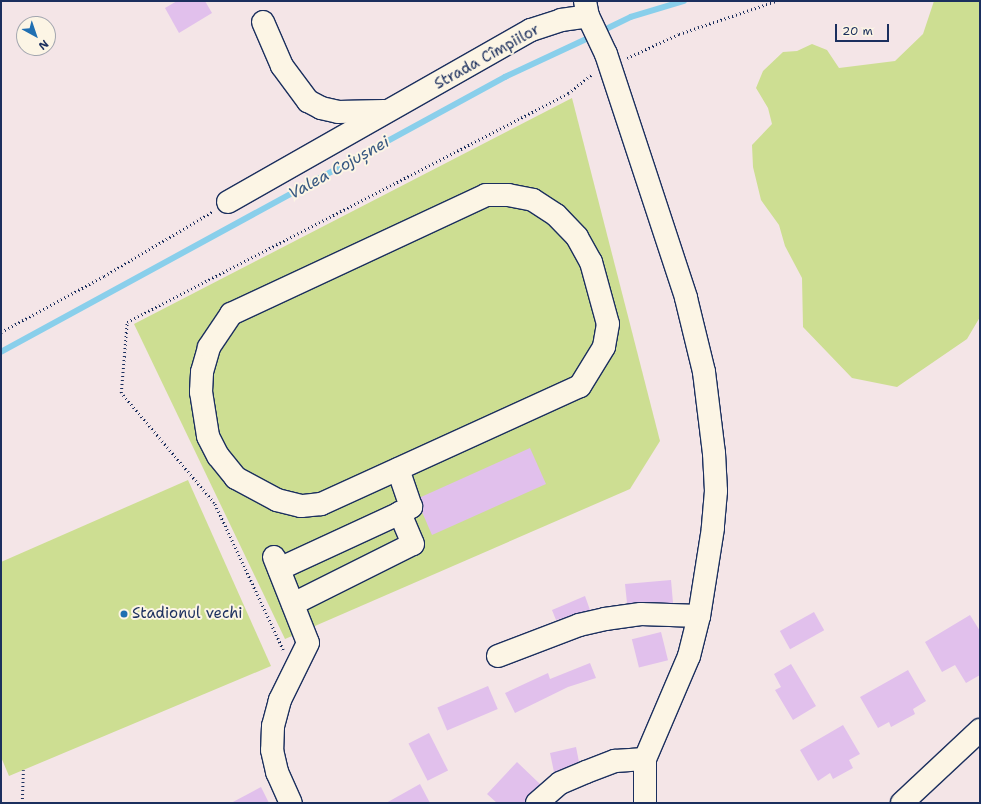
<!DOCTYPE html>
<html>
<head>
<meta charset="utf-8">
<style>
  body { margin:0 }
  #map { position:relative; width:981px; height:804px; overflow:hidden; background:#f4e5e7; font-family:"Shantell Sans",sans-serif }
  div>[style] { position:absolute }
  .green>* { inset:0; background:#cdde92 }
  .stream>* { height:5.5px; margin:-2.75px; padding:0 2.75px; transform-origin:2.75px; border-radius:2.75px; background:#89cfeb }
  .building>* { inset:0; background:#e1c0ec; transform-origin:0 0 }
  .path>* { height:2.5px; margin-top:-1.25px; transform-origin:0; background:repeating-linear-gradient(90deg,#1b2f5e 0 1px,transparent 0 4px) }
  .roads { filter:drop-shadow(1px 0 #1b2f5e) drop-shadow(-1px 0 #1b2f5e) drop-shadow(0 1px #1b2f5e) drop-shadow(0 -1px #1b2f5e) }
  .minor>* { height:22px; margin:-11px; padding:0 11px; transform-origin:11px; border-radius:11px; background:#fcf5e5 }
  .dots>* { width:11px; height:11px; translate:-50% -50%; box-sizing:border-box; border:2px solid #fcf5e5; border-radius:50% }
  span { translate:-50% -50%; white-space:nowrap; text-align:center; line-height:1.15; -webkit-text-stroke:4px #fcf5e5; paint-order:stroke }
  .street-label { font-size:15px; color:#1b2f5e }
  .poi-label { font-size:15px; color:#1b2f5e }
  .left { translate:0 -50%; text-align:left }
  .water-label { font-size:16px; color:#365781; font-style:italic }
  .frame { position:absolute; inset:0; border:2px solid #1b2f5e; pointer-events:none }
  .north { position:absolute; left:16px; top:16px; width:40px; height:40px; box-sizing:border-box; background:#fcf5e5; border:1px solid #a2a6af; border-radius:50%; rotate:140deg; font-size:11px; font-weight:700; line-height:16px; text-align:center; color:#1b2f5e }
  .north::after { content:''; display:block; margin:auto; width:14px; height:18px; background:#1f6fb2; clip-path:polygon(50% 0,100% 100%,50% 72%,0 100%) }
  .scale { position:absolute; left:835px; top:24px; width:54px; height:18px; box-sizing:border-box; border:2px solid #1b2f5e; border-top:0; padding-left:5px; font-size:12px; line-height:14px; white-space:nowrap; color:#1b2f5e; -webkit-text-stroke:3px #fcf5e5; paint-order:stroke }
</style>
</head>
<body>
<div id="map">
  <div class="green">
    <div style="clip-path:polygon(934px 1px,980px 1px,980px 317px,967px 339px,897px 387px,852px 378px,803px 327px,802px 278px,785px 246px,779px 225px,761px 200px,753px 167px,752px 145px,772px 124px,768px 108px,756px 88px,763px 71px,783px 52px,797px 51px,812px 44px,827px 50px,839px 68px,895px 61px,923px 34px)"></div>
    <div style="clip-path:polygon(572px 98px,660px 441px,630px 489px,285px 639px,134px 324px)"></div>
    <div style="clip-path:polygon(188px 480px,271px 666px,9px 776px,1px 757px,1px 562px)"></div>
  </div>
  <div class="stream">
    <div style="left:600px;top:32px;width:34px;rotate:-26deg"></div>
    <div style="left:631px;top:17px;width:55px;rotate:-16.8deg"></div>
    <div style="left:1px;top:352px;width:574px;rotate:-28.62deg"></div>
    <div style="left:505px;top:77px;width:97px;rotate:-25deg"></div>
  </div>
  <div class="building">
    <div style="clip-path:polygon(177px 1px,205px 1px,212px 13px,179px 33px,165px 8px)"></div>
    <div style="clip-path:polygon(530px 448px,546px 484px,432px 535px,422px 512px,421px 497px)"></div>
    <div style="clip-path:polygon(671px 580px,673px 603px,627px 603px,625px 584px)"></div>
    <div style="clip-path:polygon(585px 596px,590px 610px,556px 620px,552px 610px)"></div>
    <div style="left:814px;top:612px;width:21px;height:39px;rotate:61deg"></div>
    <div style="clip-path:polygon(970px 615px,980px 631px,980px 675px,966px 683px,955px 665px,942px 672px,925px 642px)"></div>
    <div style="left:661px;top:632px;width:29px;height:30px;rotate:76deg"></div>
    <div style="clip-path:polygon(590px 663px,596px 678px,568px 687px,515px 713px,505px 693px,548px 673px,550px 679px)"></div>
    <div style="clip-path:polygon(791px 664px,816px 706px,793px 720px,775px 690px,781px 687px,774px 674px)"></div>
    <div style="clip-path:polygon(908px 670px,926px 701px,913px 709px,915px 714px,891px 727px,889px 722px,878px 728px,860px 697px)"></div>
    <div style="left:488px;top:686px;width:25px;height:55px;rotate:67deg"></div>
    <div style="clip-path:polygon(843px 725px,860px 754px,849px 760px,853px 768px,833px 779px,830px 773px,818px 781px,800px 750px)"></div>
    <div style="left:429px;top:733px;width:42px;height:23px;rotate:63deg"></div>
    <div style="clip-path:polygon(576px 747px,579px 762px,554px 772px,550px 753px)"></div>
    <div style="clip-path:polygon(517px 762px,540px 784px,529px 794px,525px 803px,497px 803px,487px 794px)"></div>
    <div style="clip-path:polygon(420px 784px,430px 803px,386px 803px)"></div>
    <div style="clip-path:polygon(261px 787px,269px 803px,231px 803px)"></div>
  </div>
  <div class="path">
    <div style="left:627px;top:58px;width:57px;rotate:-24.8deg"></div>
    <div style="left:679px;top:34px;width:102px;rotate:-18.8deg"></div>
    <div style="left:1px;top:332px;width:117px;rotate:-28.5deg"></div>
    <div style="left:104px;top:276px;width:126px;rotate:-30.7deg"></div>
    <div style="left:283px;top:650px;width:162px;rotate:-115.1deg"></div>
    <div style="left:214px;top:503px;width:144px;rotate:-130.2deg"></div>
    <div style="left:121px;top:393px;width:71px;rotate:-85.2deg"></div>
    <div style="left:127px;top:322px;width:497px;rotate:-27.4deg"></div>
    <div style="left:568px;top:93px;width:31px;rotate:-38deg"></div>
    <div style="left:22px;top:803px;width:33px;rotate:-88deg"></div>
  </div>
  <div class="roads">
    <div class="minor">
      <div style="left:585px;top:1px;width:15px;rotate:79deg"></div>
      <div style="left:588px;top:16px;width:42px;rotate:64.7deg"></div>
      <div style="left:606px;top:54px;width:257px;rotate:71.8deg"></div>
      <div style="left:686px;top:298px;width:76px;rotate:76.3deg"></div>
      <div style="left:704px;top:372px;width:82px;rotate:83deg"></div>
      <div style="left:714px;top:453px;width:38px;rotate:87deg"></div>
      <div style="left:716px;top:491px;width:37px;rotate:95deg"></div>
      <div style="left:713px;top:528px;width:89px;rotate:99deg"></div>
      <div style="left:699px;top:616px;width:41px;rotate:104deg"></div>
      <div style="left:689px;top:656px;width:112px;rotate:113.1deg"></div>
      <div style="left:645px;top:759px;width:44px;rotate:90deg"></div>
      <div style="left:263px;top:22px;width:48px;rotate:66.6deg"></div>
      <div style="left:282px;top:66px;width:44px;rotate:53.4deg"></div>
      <div style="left:308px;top:101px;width:15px;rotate:28deg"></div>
      <div style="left:321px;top:108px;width:17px;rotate:13deg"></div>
      <div style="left:338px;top:112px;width:46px;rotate:-1.2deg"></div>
      <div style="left:486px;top:195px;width:22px"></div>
      <div style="left:508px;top:195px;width:25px;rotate:11deg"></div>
      <div style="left:533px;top:200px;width:27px;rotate:33deg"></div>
      <div style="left:556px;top:215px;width:30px;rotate:46deg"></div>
      <div style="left:577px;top:237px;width:29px;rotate:61deg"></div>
      <div style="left:591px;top:262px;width:64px;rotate:74.7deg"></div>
      <div style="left:608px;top:324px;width:23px;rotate:100deg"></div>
      <div style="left:604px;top:347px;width:46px;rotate:121.6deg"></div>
      <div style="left:580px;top:386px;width:285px;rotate:155.5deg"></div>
      <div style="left:321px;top:504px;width:20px;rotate:174deg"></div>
      <div style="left:301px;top:506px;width:25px;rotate:-166deg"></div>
      <div style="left:277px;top:500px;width:47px;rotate:-151.8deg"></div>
      <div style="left:236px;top:478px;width:28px;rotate:-129deg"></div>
      <div style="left:218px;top:456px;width:22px;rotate:-117deg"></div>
      <div style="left:208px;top:436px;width:45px;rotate:-99deg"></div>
      <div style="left:201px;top:392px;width:20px;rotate:-87deg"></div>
      <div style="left:202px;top:372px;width:26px;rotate:-74deg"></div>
      <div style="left:209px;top:347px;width:40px;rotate:-56deg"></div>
      <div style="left:231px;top:314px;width:281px;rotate:-25deg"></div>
      <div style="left:228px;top:202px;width:348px;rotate:-29.6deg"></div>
      <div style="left:531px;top:30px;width:32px;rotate:-18deg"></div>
      <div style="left:561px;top:20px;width:27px;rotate:-8deg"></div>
      <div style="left:274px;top:557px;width:92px;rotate:68.4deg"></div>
      <div style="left:308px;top:643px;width:64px;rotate:116.2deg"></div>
      <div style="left:280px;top:700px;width:27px;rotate:105deg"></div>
      <div style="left:273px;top:726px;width:24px;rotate:92deg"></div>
      <div style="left:272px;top:750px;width:23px;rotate:77deg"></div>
      <div style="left:277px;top:772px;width:34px;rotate:66deg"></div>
      <div style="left:279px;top:569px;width:133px;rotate:-24.8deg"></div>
      <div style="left:293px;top:604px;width:134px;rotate:-26.6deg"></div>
      <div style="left:413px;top:544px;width:34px;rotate:-113deg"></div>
      <div style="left:400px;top:513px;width:13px;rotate:-29deg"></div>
      <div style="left:411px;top:507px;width:40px;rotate:-108.9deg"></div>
      <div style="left:498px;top:656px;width:87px;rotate:-20.9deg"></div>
      <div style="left:579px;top:625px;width:27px;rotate:-13deg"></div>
      <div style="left:605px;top:619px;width:36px;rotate:-8deg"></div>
      <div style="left:641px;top:614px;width:58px;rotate:2deg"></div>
      <div style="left:537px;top:803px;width:30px;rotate:-41deg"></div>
      <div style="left:560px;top:783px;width:28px;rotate:-23deg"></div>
      <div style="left:586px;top:772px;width:31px;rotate:-21deg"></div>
      <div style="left:615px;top:761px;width:30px;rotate:-4deg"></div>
      <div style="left:902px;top:803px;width:107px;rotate:-43.1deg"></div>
    </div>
  </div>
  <div class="dots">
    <div style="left:124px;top:614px;background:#1f6fb2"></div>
  </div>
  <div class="street-label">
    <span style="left:487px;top:57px;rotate:-29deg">Strada Cîmpiilor</span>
  </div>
  <div class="poi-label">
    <span class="left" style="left:132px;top:614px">Stadionul vechi</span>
  </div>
  <div class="water-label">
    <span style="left:339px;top:168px;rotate:-29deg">Valea Cojușnei</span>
  </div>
  <div class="frame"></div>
  <div class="north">N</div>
  <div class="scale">20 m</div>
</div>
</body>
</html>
